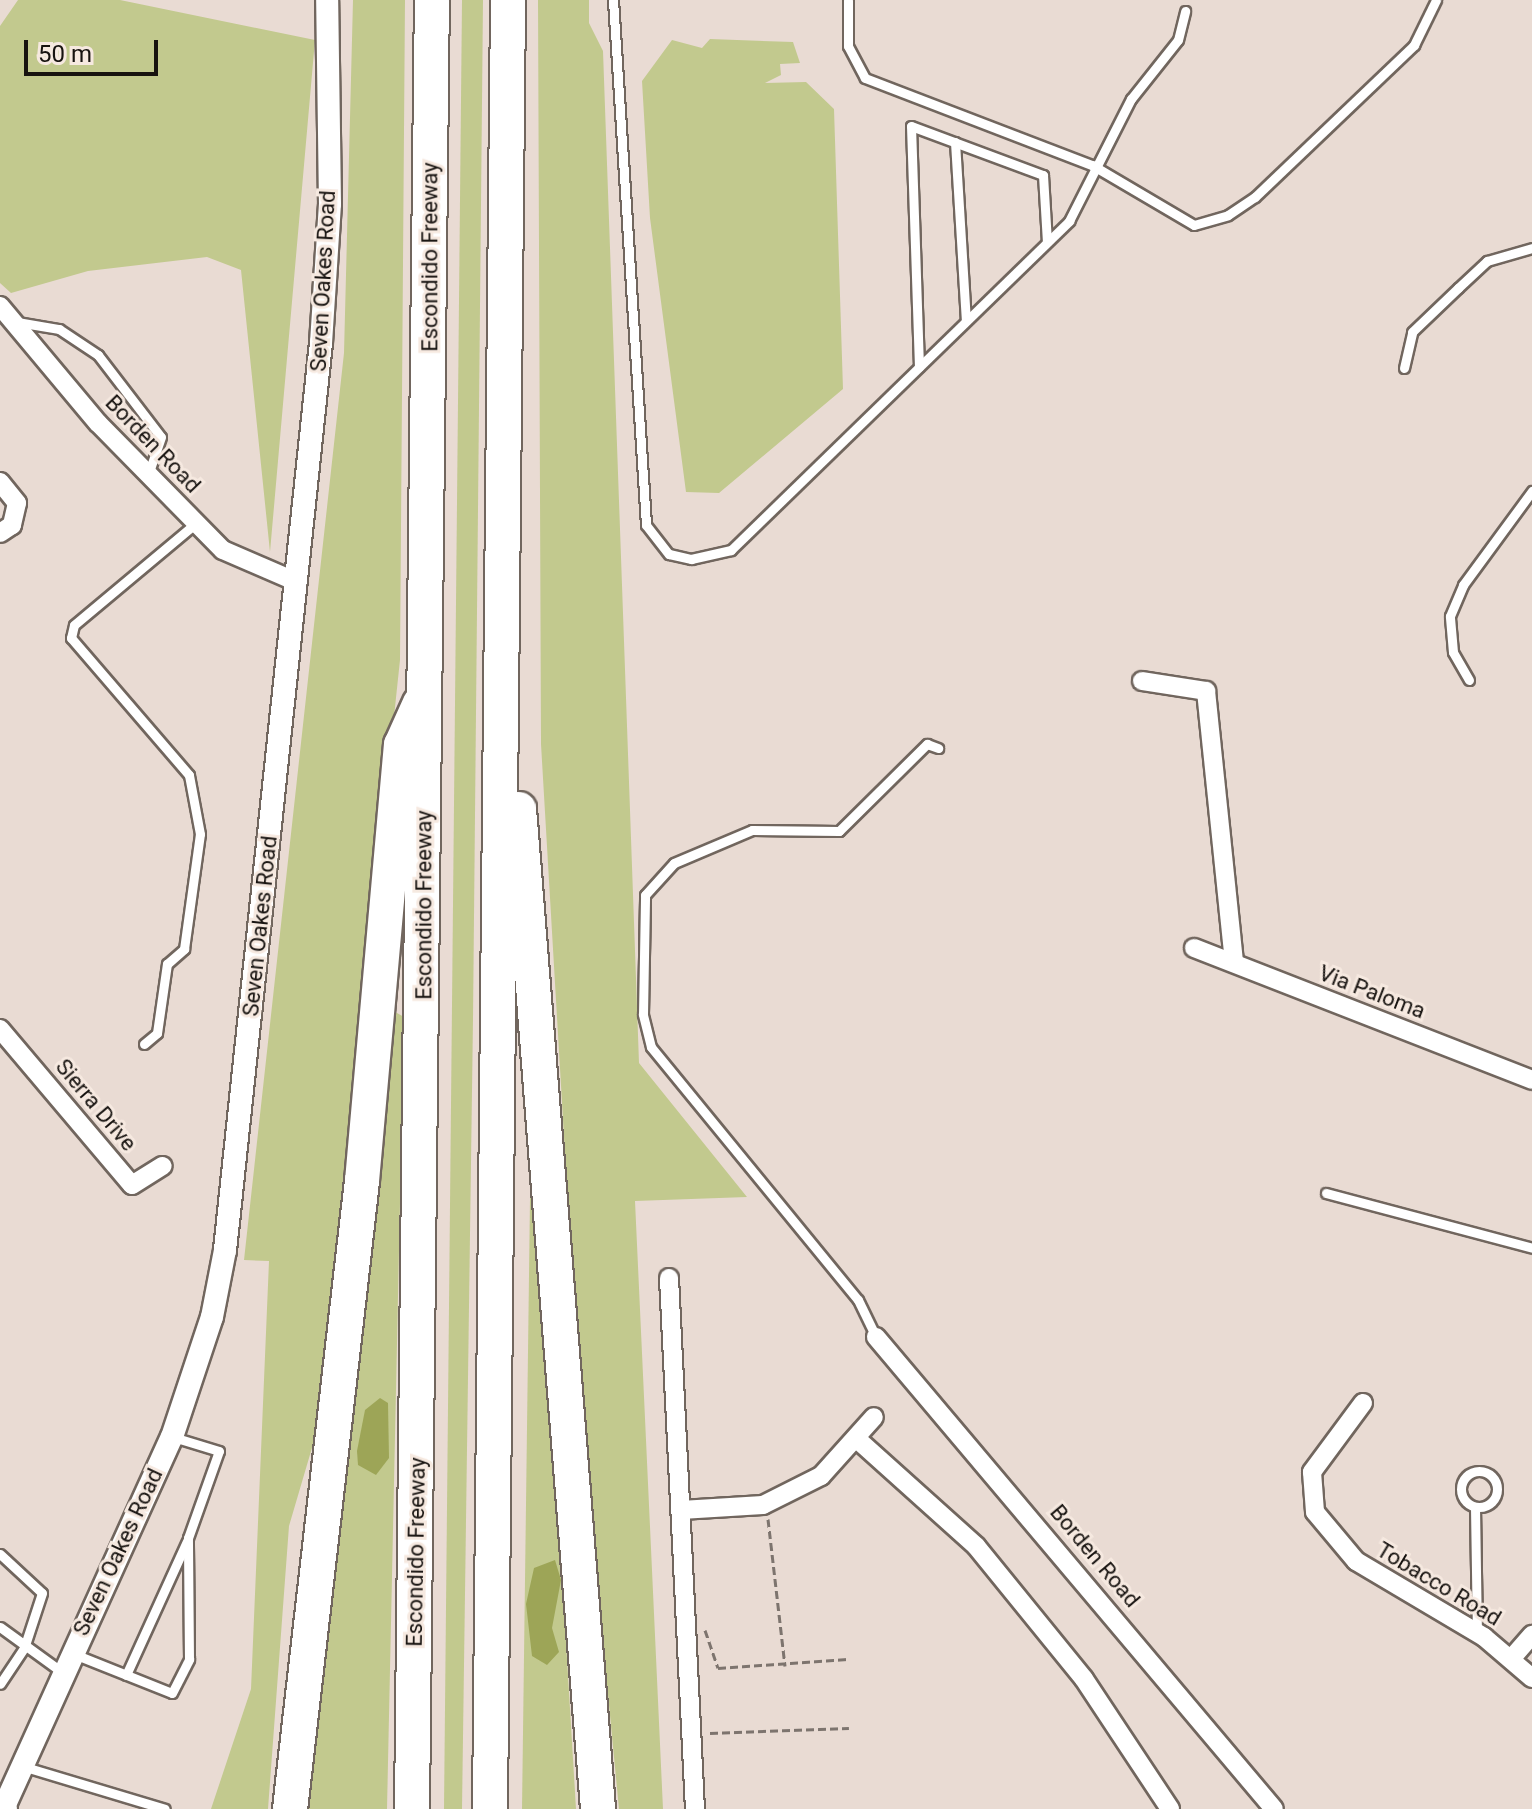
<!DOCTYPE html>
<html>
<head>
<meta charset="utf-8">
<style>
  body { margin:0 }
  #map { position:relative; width:1532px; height:1809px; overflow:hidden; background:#e9dbd3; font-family:Roboto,sans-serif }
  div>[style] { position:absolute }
  .green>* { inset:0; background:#c2c98e }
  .forest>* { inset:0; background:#9da557 }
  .path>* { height:3px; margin-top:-1.5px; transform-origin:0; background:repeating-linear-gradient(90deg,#7d746e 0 8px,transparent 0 12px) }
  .roads { filter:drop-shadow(2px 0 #71665e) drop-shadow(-2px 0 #71665e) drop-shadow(0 2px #71665e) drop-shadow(0 -2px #71665e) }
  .service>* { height:9px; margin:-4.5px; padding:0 4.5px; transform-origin:4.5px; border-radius:4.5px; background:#fff }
  .service>.ring { margin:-4.5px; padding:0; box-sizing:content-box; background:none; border:9px solid #fff; border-radius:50% }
  .minor>* { height:18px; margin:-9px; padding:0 9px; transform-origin:9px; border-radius:9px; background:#fff }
  .tertiary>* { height:22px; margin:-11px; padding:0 11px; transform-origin:11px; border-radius:11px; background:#fff }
  .primary>* { height:28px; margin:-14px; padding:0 14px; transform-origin:14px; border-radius:14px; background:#fff }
  .motorway>* { height:34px; margin:-17px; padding:0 17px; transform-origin:17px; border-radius:17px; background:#fff }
  span { translate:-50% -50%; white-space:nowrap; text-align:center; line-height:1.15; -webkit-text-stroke:6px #f6e9e0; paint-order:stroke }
  .street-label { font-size:22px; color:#171310 }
  .scale { position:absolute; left:24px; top:40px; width:134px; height:36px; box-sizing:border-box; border:4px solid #171310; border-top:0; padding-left:10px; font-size:24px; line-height:28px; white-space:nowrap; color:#171310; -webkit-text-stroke:6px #f6e9e0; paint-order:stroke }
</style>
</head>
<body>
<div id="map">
  <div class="green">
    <div style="clip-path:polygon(18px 0,120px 0,315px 40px,270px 552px,241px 270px,207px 257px,88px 271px,11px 293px,0 283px,0 26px)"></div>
    <div style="clip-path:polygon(353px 0,405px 0,400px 660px,319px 1424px,289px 1526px,268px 1809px,211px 1809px,251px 1689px,269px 1261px,244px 1260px,344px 353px)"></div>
    <div style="clip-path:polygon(462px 0,483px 0,473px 1019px,462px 1809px,444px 1809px)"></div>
    <div style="clip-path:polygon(538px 0,589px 0,589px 23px,603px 51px,639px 1063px,747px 1197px,635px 1201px,663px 1809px,619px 1809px,579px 1393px,541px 744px)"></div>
    <div style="clip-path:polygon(710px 39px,793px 42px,800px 63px,780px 64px,781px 75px,765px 83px,806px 82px,834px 109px,843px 389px,719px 493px,686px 492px,650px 218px,642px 81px,672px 40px,702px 48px)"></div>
    <div style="clip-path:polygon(390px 1009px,404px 1017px,387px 1809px,308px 1809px)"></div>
    <div style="clip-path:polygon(531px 1123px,562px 1575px,576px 1809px,522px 1809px)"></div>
  </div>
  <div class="forest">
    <div style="clip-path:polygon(380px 1398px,388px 1403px,389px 1458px,376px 1475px,358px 1465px,357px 1451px,365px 1410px)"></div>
    <div style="clip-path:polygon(555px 1560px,561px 1580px,552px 1628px,559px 1652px,547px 1665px,532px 1656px,526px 1604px,534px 1568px)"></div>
  </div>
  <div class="path">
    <div style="left:768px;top:1519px;width:148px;rotate:83.4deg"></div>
    <div style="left:705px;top:1630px;width:40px;rotate:71.1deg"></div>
    <div style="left:718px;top:1668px;width:130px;rotate:-4deg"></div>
    <div style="left:710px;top:1733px;width:139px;rotate:-2.1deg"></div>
  </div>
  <div class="roads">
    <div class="service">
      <div style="left:613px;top:0;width:526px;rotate:86.4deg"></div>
      <div style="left:646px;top:525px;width:37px;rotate:52deg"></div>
      <div style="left:669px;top:554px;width:23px;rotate:13deg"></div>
      <div style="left:691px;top:559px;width:41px;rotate:-12.7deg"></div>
      <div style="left:731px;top:550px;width:472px;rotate:-44.2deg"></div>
      <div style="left:1069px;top:221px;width:137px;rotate:-63.1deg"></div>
      <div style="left:1131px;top:99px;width:75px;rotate:-51.5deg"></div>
      <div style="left:1178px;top:40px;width:30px;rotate:-76deg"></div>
      <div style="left:848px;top:0;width:46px;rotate:90deg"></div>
      <div style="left:848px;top:46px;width:36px;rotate:62deg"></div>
      <div style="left:865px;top:78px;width:243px;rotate:21deg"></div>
      <div style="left:1092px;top:165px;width:118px;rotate:30.5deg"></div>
      <div style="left:1194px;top:225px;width:35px;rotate:-16deg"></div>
      <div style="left:1228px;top:215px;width:32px;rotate:-34deg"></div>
      <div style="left:1255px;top:197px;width:220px;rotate:-43.7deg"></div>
      <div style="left:1414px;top:45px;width:50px;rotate:-63.9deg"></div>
      <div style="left:955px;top:142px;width:179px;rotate:86.5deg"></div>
      <div style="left:17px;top:322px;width:43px;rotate:9.5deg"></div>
      <div style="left:59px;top:329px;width:47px;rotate:33.7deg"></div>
      <div style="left:98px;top:355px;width:103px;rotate:52.5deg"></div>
      <div style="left:161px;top:437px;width:39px;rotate:109deg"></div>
      <div style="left:919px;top:367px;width:241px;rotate:-91.9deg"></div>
      <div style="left:911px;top:126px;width:141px;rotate:20.4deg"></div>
      <div style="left:1043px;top:175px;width:67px;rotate:86.6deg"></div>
      <div style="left:1404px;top:368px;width:37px;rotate:-77deg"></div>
      <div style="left:1412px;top:332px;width:64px;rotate:-43.7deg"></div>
      <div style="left:1458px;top:288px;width:40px;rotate:-43deg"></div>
      <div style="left:1487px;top:261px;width:47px;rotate:-16.1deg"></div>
      <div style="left:1469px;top:680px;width:32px;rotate:-120deg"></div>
      <div style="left:1453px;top:652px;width:36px;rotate:-95deg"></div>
      <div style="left:1450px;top:616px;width:34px;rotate:-67deg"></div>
      <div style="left:1463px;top:585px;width:117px;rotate:-53.7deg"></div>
      <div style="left:144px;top:1044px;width:17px;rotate:-40deg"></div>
      <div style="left:157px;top:1033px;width:70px;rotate:-81.8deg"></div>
      <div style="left:167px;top:964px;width:23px;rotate:-41deg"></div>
      <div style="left:184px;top:949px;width:116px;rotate:-82.1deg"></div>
      <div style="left:200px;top:834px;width:60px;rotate:-100.6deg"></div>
      <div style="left:189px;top:775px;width:181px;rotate:-130.7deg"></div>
      <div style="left:71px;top:638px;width:13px;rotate:-77deg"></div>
      <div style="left:74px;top:625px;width:159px;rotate:-39.9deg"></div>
      <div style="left:1326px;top:1193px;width:213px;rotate:14.9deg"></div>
      <div style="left:876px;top:1337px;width:41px;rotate:-115.9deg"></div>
      <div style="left:858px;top:1300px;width:327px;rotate:-129.3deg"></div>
      <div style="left:651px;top:1047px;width:34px;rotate:-104deg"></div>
      <div style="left:643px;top:1014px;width:119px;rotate:-89deg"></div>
      <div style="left:645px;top:895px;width:43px;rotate:-47.8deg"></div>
      <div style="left:674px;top:863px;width:85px;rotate:-22.9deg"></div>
      <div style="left:752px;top:830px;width:87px;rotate:0.7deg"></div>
      <div style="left:839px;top:831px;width:124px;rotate:-44.7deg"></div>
      <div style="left:927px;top:744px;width:12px;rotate:20deg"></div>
      <div class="ring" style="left:1461px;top:1471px;width:27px;height:27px"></div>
      <div style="left:1475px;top:1507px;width:126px;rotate:89.1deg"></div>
      <div style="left:0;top:1554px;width:57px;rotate:42.9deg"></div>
      <div style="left:42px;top:1593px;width:58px;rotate:108.1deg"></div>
      <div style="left:24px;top:1648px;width:43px;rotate:123.7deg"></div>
      <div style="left:0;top:1627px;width:77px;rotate:36deg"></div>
      <div style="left:74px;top:1654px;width:105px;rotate:21.7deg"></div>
      <div style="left:172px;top:1693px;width:38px;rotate:-63deg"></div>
      <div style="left:189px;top:1659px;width:121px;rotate:-90.5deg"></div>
      <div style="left:188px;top:1538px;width:92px;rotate:-70.4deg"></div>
      <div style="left:219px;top:1451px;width:48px;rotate:-163.1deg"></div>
      <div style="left:126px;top:1675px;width:147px;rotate:-65.5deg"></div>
      <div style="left:22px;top:1766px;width:149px;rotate:16.7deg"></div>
    </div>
    <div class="minor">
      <div style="left:0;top:306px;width:153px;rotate:50.1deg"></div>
      <div style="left:98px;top:423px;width:178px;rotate:45.5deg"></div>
      <div style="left:223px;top:550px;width:81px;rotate:23.4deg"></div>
      <div style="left:0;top:482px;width:27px;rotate:51deg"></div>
      <div style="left:17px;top:503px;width:23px;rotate:103deg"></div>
      <div style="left:12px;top:525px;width:14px;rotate:146deg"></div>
      <div style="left:1142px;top:681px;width:65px;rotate:8.9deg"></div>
      <div style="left:1206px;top:691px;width:273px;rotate:84.1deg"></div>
      <div style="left:1194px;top:948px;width:363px;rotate:21.3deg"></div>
      <div style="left:0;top:1029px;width:204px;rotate:49.8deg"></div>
      <div style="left:132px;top:1185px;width:36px;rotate:-32deg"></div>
      <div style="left:669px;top:1278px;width:532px;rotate:87.2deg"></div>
      <div style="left:876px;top:1337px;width:617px;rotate:49.86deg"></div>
      <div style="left:1363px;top:1403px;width:86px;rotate:126.5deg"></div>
      <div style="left:1312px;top:1472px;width:40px;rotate:85.7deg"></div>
      <div style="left:1315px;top:1512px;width:64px;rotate:50.1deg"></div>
      <div style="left:1356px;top:1561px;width:149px;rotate:30.7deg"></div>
      <div style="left:1484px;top:1637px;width:63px;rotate:40.5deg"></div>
      <div style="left:858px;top:1440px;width:159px;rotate:41.9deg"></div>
      <div style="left:976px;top:1546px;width:171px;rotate:50.9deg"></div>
      <div style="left:1084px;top:1679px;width:156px;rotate:56.5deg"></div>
      <div style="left:681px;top:1510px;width:82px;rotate:-3.5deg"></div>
      <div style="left:763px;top:1505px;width:65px;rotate:-26.6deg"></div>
      <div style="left:821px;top:1476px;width:79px;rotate:-48.1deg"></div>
      <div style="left:1511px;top:1659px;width:32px;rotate:-49deg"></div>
    </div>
    <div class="tertiary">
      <div style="left:3px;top:1809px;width:409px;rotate:-65.6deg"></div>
      <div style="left:172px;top:1437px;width:126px;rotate:-71.6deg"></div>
      <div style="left:212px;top:1317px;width:68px;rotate:-79deg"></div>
      <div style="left:225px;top:1250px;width:912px;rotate:-83.96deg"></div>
      <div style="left:321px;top:343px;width:139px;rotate:-86.3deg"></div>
      <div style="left:330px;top:204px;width:204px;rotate:-90.8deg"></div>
    </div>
    <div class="primary">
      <div style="left:0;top:1808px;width:3px;rotate:18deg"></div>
    </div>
    <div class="motorway">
      <div style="left:519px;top:809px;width:1003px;rotate:85.48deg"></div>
      <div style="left:290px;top:1809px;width:632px;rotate:-83.46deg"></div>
      <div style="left:362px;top:1181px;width:438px;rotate:-84.9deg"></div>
      <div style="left:401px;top:745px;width:46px;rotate:-65.7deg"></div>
      <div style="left:412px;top:1809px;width:1809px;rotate:-89.37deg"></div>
      <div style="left:490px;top:1809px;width:1809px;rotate:-89.43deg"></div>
    </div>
  </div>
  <div class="street-label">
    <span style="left:430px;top:257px;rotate:-90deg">Escondido Freeway</span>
    <span style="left:323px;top:281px;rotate:-87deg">Seven Oakes Road</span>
    <span style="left:153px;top:444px;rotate:46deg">Borden Road</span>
    <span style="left:424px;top:905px;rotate:-90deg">Escondido Freeway</span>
    <span style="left:260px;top:926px;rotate:-84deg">Seven Oakes Road</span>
    <span style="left:1372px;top:992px;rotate:21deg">Via Paloma</span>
    <span style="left:96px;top:1105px;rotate:50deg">Sierra Drive</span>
    <span style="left:118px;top:1552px;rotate:-65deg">Seven Oakes Road</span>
    <span style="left:416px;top:1552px;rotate:-89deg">Escondido Freeway</span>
    <span style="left:1095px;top:1556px;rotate:50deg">Borden Road</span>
    <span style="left:1439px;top:1584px;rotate:31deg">Tobacco Road</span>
  </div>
  <div class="scale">50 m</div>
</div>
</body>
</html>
